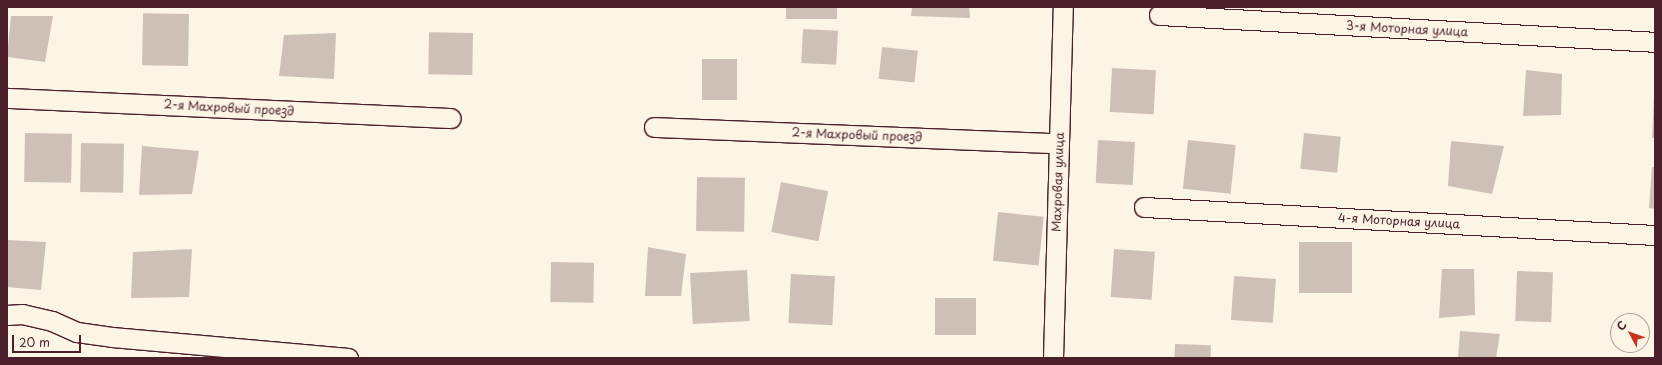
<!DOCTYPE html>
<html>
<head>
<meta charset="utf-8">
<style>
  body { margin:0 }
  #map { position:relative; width:1662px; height:365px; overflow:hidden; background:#fcf5e5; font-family:"Playpen Sans",sans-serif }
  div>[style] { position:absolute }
  .building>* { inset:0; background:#cfc0b7; transform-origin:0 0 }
  .roads { filter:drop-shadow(1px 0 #4a1f2b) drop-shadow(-1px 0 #4a1f2b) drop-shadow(0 1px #4a1f2b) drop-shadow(0 -1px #4a1f2b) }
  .street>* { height:19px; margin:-9.5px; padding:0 9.5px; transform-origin:9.5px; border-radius:9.5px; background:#fcf5e5 }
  span { translate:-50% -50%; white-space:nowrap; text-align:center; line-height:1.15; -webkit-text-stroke:3px #fcf5e5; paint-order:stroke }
  .street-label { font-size:12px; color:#4a1f2b }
  .frame { position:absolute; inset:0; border:8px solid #4a1f2b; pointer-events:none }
  .north { position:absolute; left:1610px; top:313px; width:40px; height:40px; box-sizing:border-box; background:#fcf5e5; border:1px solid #b59f9b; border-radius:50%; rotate:311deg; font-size:11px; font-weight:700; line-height:16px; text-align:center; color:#4a1f2b }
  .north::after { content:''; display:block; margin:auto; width:14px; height:18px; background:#c8321e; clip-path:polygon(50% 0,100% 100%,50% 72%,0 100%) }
  .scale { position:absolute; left:12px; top:335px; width:69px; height:18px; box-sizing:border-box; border:2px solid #4a1f2b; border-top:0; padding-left:5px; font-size:12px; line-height:14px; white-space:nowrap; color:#4a1f2b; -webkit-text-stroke:3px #fcf5e5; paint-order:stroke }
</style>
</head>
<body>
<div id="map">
  <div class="building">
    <div style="left:786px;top:7px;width:51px;height:12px"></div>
    <div style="clip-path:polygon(912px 7px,969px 7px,970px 18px,911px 16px)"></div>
    <div style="left:189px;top:14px;width:52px;height:46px;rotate:91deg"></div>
    <div style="clip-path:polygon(11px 16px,53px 16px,45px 62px,7px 57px)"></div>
    <div style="left:803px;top:29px;width:35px;height:34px;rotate:3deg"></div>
    <div style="clip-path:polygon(336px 33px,334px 79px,279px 76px,284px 35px)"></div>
    <div style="left:473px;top:33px;width:42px;height:44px;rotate:91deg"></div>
    <div style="left:882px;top:47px;width:36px;height:32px;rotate:6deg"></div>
    <div style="left:702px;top:59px;width:35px;height:41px"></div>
    <div style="left:1112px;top:68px;width:44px;height:44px;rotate:3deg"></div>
    <div style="clip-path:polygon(1526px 70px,1562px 74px,1561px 115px,1523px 116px)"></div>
    <div style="clip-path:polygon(1654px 97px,1655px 97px,1655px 138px,1652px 138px)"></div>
    <div style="left:25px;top:133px;width:47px;height:49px;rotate:1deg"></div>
    <div style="left:1304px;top:133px;width:37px;height:36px;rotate:6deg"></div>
    <div style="left:1098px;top:140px;width:37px;height:43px;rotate:3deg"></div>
    <div style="left:1188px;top:140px;width:48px;height:49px;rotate:6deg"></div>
    <div style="clip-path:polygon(1451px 141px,1504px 146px,1492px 194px,1448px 186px)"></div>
    <div style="left:81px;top:143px;width:43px;height:49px;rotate:1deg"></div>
    <div style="clip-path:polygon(142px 146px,199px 151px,192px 194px,139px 195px)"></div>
    <div style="clip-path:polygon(1652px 167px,1655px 167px,1655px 209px,1649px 208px)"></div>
    <div style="left:697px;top:177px;width:48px;height:54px;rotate:1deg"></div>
    <div style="left:781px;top:182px;width:48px;height:51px;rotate:11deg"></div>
    <div style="left:998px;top:212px;width:46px;height:49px;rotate:6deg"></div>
    <div style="clip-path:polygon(7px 240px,46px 242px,41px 290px,7px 287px)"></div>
    <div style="left:1299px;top:242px;width:53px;height:51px"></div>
    <div style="clip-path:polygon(648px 247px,686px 254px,681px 296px,645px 296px)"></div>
    <div style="clip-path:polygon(192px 249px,189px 297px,131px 298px,133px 252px)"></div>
    <div style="left:1114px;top:249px;width:41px;height:48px;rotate:4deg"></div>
    <div style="left:551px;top:262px;width:43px;height:40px;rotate:1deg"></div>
    <div style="clip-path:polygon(1442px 269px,1474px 269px,1475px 315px,1439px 318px)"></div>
    <div style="left:747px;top:270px;width:51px;height:57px;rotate:87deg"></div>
    <div style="left:1517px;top:271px;width:36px;height:50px;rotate:2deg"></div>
    <div style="left:791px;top:274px;width:44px;height:49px;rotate:3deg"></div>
    <div style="left:1234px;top:276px;width:42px;height:44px;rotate:4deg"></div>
    <div style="left:935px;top:298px;width:41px;height:37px"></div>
    <div style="clip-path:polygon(1460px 331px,1500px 334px,1496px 358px,1458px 358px)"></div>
    <div style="left:1175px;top:344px;width:36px;height:14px;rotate:2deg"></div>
  </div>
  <div class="roads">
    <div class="street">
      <div style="left:1159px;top:15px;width:497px;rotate:3.1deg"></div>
      <div style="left:7px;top:98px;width:444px;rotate:2.6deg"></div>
      <div style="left:654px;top:127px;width:405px;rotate:2.3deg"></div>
      <div style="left:1144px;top:207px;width:512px;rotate:3.14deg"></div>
      <div style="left:7px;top:315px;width:15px;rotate:-4deg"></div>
      <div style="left:22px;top:314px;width:31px;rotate:13deg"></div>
      <div style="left:52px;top:321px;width:27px;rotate:24deg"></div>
      <div style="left:77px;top:332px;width:35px;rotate:8deg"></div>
      <div style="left:112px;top:337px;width:237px;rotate:5.1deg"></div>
      <div style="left:1053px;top:358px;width:351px;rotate:-88.4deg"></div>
    </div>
  </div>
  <div class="street-label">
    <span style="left:1407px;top:29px;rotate:3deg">3-я Моторная улица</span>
    <span style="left:229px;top:108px;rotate:3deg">2-я Махровый проезд</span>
    <span style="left:857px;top:135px;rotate:2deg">2-я Махровый проезд</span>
    <span style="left:1058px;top:182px;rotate:-88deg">Махровая улица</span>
    <span style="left:1399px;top:221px;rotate:3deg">4-я Моторная улица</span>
  </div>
  <div class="frame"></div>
  <div class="north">С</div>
  <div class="scale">20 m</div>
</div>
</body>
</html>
